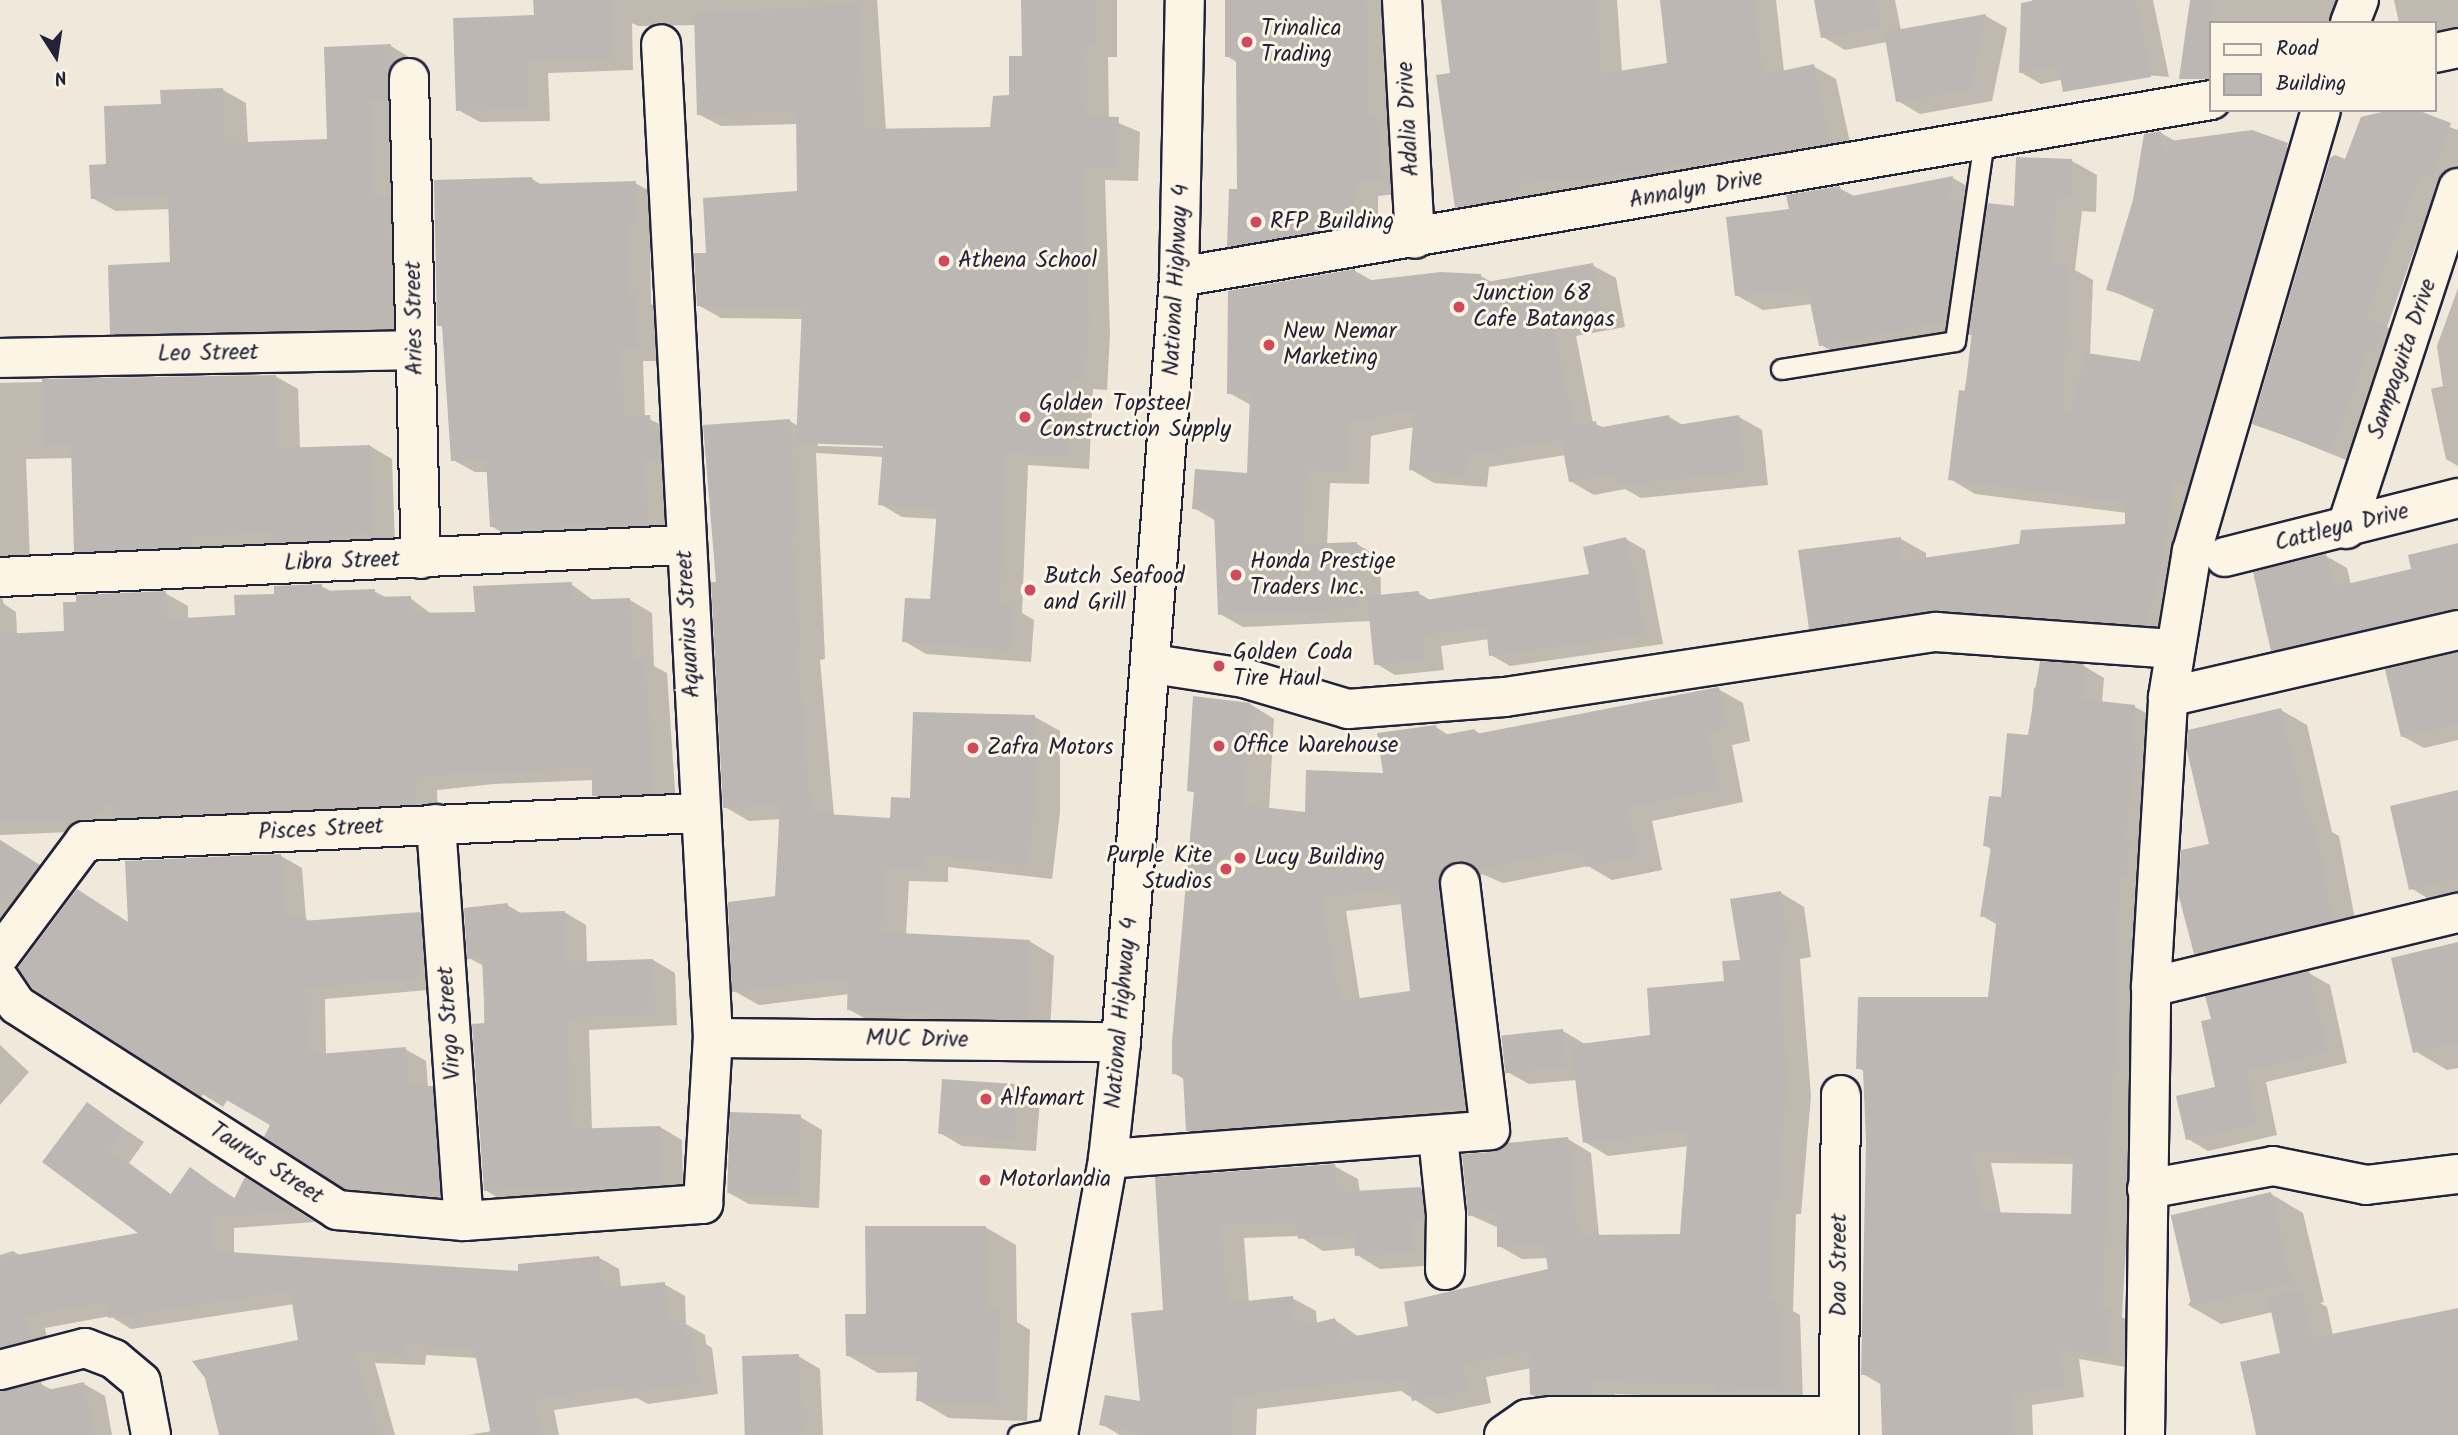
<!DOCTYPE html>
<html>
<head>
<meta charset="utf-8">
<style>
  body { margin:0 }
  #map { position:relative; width:2458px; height:1435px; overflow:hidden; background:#efe8db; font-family:Kalam,sans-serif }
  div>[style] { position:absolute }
  .shadow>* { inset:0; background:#0003 }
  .building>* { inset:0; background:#bcb7b3; transform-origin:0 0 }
  .roads { filter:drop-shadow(2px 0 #22223b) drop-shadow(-2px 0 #22223b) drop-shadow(0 2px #22223b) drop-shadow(0 -2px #22223b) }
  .lane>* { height:19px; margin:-9.5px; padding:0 9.5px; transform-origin:9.5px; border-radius:9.5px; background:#fcf5e5 }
  .street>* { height:38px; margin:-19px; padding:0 19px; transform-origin:19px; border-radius:19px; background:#fcf5e5 }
  .primary>* { height:38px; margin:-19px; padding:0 19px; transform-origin:19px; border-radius:19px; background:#fcf5e5 }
  .dots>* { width:19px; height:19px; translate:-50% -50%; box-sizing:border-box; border:4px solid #fcf5e5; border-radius:50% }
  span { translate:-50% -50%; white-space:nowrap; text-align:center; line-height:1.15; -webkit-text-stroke:6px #fcf5e5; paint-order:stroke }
  .poi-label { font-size:23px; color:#22223b }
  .left { translate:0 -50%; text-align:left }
  .right { translate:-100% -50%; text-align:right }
  .street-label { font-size:23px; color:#22223b }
  .legend { position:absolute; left:2209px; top:21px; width:228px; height:91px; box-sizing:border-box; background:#fcf5e5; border:2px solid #a5a1a1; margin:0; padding:9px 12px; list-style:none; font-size:21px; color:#22223b }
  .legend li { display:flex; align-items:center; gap:14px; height:35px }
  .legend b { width:35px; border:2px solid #a5a1a1 }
  .north { position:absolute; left:21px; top:21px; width:70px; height:70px; -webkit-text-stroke:5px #fcf5e5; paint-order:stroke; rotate:168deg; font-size:19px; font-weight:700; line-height:28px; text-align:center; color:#22223b }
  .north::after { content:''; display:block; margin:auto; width:24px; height:32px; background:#22223b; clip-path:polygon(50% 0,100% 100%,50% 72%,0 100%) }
</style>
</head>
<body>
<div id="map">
  <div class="shadow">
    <div style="clip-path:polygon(evenodd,535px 0,877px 0,886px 130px,992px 129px,1011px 97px,1024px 58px,1023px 0,1117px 0,1117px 57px,1108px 57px,1109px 119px,1140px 132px,1138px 181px,1105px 180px,1110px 334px,1107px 390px,1093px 389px,1089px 469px,1028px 465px,1022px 613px,1034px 620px,1031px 662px,926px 654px,904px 641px,932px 601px,938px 519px,902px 517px,880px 504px,884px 457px,816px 453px,825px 659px,820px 660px,834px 816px,892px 820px,912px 800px,1035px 717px,1060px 731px,1060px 812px,1052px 879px,948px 867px,948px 882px,909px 881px,906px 935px,1029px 941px,1054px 956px,1050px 1032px,873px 1023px,848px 1009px,849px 994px,759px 1005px,734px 991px,777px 898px,781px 819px,749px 821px,725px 807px,718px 584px,790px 421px,798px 426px,804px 319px,721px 318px,698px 305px,799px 193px,798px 124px,721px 126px,698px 114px,696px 25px,638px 26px,632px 23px,633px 70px,548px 73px,550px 121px,480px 122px,458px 110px,536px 17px,535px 0,818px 442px,892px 444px,892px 448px,818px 446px,818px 442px)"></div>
    <div style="clip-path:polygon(1226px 0,1397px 0,1406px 193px,1378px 196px,1378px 237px,1252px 259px,1229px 246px,1239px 191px,1238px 63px,1227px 56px)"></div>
    <div style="clip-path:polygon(1443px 0,1617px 0,1622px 72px,1668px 64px,1662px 0,1776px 0,1784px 72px,1813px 66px,1836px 79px,1853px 156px,1616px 191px,1542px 195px,1543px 203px,1479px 220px,1456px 206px,1452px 75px)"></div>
    <div style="clip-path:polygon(1816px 0,1895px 0,1901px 31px,1986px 16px,2007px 28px,1992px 101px,1920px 114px,1898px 101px,1887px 42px,1845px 50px,1823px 37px)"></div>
    <div style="clip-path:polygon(2032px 0,2153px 0,2169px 77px,2102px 71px,2041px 84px,2020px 72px)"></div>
    <div style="clip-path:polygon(2192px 0,2353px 0,2345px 23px,2211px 23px,2211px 82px,2182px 69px)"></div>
    <div style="clip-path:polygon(2394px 0,2458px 0,2458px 31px,2435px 36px,2435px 23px,2399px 23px)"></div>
    <div style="clip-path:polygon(391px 46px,414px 60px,411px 112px,416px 340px,135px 346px,112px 333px,172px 264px,170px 209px,116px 211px,92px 198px,108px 166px,163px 106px,223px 90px,246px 103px,248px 144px,329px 141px)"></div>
    <div style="clip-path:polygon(2400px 110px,2458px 130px,2458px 173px,2442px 184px,2415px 248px,2387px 327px,2405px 337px,2351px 462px,2254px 423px,2346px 161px)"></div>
    <div style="clip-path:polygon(2252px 132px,2313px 159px,2173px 639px,1836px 642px,1811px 628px,1901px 539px,1926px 553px,1926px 559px,2126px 526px,2127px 513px,1975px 494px,1950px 479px,1974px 334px,1847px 360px,1821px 345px,1812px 304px,1763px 310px,1736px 295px,1791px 211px,1839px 188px,1856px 197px,1953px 178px,1979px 193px,1975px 209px,1987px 217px,2016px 208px,2072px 161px,2097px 175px,2096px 212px,2082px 211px,2075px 270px,2093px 280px,2090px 355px,2141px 363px,2155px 310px,2108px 289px,2161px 133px,2177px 142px)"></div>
    <div style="clip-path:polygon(532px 179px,544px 186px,635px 183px,657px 195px,658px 236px,650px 236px,651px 304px,658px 308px,659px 361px,643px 361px,645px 417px,672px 430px,670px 536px,513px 539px,491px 526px,489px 472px,475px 472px,453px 460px,444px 328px,439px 325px)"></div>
    <div style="clip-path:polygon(1592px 265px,1616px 278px,1625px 327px,1576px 336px,1593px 423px,1605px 428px,1668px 416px,1684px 426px,1739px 417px,1762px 430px,1768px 485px,1641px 498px,1625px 489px,1594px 495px,1570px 481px,1566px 455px,1489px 467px,1487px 487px,1434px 483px,1410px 469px,1414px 427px,1371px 436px,1369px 484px,1330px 483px,1327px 545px,1357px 544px,1380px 558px,1381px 596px,1418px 593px,1432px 601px,1591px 576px,1626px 539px,1645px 550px,1663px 644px,1510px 666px,1491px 655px,1489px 639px,1441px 646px,1444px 670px,1395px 675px,1375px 663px,1371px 621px,1243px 627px,1220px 614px,1216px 521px,1194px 508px,1248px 475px,1251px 405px,1229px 393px,1355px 271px,1373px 281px,1481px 276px,1493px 283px)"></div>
    <div style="clip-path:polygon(2458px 288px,2458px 466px,2446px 459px,2431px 389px,2443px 386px,2437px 346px)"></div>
    <div style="clip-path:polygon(275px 376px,298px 389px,300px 449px,370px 446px,392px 459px,395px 545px,98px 564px,76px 551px,73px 458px,26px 459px,30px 560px,0 591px,4px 604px,16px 612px,17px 635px,66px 633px,165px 593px,188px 606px,188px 619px,237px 617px,276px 596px,321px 586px,333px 592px,374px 591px,387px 598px,410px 598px,433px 615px,476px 613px,571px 584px,594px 601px,630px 600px,652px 613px,654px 666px,667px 673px,676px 805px,617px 808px,594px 795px,594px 780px,494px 784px,437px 790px,438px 816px,0 835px,0 383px)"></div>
    <div style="clip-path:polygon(2458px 544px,2458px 624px,2294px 662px,2273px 650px,2326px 556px,2347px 568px,2351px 585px,2413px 571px)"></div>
    <div style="clip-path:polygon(2458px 654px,2458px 740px,2424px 748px,2402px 736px)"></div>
    <div style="clip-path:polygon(evenodd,2084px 666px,2104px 678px,2102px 703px,2135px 707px,2155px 718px,2122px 1317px,2130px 1322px,2126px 1367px,2079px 1359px,2084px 1397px,2032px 1405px,2033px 1435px,1884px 1435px,1882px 1385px,1863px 1374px,1867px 1143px,1865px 1072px,1858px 1068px,1990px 999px,1998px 925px,1982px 916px,1992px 850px,1985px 845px,2030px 737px,2034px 688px,2084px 666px,1991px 1163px,2075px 1164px,2073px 1216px,2001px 1214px,1991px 1163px)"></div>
    <div style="clip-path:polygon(evenodd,1718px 689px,1743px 703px,1750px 741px,1732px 745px,1743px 802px,1652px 821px,1662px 870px,1612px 880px,1588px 866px,1503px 883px,1482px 874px,1464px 888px,1489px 1122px,1212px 1144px,1188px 1130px,1185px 1080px,1174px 1073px,1196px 794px,1189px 790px,1250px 704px,1274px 719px,1269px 810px,1306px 814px,1385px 775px,1436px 727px,1450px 736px,1474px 730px,1482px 735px,1718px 689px,1402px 904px,1412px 992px,1360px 1000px,1346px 911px,1402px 904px)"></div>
    <div style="clip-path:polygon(2281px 710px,2307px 725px,2332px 832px,2339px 836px,2358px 935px,2221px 968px,2196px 953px,2211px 845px)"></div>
    <div style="clip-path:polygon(2458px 792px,2458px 895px,2432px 901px,2411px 888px)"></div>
    <div style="clip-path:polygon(0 840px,61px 879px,0 976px)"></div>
    <div style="clip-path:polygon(281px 856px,302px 868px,306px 919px,311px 922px,420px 913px,441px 925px,439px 989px,325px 999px,326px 1055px,405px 1049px,426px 1061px,428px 1087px,453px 1099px,460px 1203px,367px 1200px,345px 1187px,273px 1124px,228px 1099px,223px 1107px,34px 988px,130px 924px)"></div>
    <div style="clip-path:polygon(1781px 893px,1804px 907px,1811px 957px,1800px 959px,1811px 1096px,1801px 1214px,1796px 1214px,1793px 1311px,1800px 1315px,1803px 1401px,1615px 1394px,1615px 1407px,1555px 1408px,1531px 1394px,1531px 1368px,1486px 1377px,1491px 1403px,1437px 1414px,1401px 1391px,1257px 1409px,1256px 1435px,1120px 1435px,1101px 1424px,1142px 1403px,1165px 1311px,1156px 1179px,1334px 1166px,1358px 1179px,1360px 1193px,1421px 1189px,1444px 1202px,1437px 1265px,1380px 1269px,1357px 1255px,1356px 1248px,1323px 1251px,1299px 1236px,1244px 1238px,1249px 1303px,1292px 1298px,1316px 1311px,1317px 1324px,1335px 1320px,1359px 1337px,1410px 1327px,1550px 1270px,1548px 1258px,1522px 1259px,1499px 1246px,1499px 1228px,1470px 1215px,1493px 1153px,1568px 1139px,1591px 1153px,1599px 1236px,1681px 1236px,1689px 1146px,1608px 1156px,1585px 1142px,1577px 1080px,1529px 1084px,1507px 1072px,1563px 1031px,1585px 1044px,1652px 1036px,1726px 983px)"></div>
    <div style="clip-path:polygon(507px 905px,522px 914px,564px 912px,586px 925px,587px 963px,653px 960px,675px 973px,677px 1025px,589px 1030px,592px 1130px,660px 1127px,682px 1140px,683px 1195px,507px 1203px,485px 1190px,484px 966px,469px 958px,466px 909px)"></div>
    <div style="clip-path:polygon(2458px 944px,2458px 1068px,2447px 1070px,2415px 1051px)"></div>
    <div style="clip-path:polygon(2309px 973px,2330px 985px,2347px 1063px,2266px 1082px,2277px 1135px,2208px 1151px,2188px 1139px,2217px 1088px,2213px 1020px)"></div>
    <div style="clip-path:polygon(0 1045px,29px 1072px,0 1105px)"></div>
    <div style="clip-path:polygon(944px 1081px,1018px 1086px,1040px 1099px,1036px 1151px,962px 1146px,940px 1133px)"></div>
    <div style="clip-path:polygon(88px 1105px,144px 1142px,129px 1163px,172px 1195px,190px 1169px,236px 1199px,266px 1191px,315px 1222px,234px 1228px,234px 1254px,520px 1273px,598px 1257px,619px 1269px,621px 1288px,664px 1284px,685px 1296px,686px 1324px,705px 1335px,706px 1344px,712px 1348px,718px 1394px,648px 1404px,637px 1398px,554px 1410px,559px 1435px,468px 1435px,492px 1431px,478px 1358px,426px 1355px,425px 1365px,375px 1363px,395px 1435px,220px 1435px,300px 1342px,294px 1304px,131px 1329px,110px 1316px,45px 1328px,50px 1351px,0 1376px,0 1255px,13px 1251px,21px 1256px,142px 1234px)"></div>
    <div style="clip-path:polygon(800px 1117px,822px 1130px,819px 1208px,749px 1204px,727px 1192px)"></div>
    <div style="clip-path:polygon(2271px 1194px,2303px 1213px,2324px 1302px,2320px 1303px,2327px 1307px,2333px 1335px,2458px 1310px,2458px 1435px,2256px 1435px,2242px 1363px,2283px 1354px,2273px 1312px,2221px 1324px,2188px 1305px)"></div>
    <div style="clip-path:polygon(985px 1227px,1016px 1245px,1017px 1322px,1030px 1330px,1027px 1421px,949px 1418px,918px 1400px,919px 1372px,878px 1373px,847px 1355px)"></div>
    <div style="clip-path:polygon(798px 1356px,820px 1369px,823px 1435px,746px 1435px,744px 1358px)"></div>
    <div style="clip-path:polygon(0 1382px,3px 1391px,41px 1384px,52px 1390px,84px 1384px,105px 1396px,112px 1435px,0 1435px)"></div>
  </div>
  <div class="building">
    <div style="clip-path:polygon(533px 0,610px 0,612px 58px,527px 61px,528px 109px,456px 111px,453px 18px,534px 15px)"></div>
    <div style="clip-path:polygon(1021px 0,1095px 0,1096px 45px,1086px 45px,1087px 116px,1119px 117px,1116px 169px,1083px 168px,1089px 320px,1085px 378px,1072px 378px,1067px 457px,1006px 453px,1000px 604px,1012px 605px,1009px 650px,902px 642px,905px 598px,930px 599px,937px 509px,878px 505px,883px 446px,796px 443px,802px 307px,697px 306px,694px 253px,706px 253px,703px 198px,797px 191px,796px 111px,697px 115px,694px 14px,860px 4px,864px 129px,990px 127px,993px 96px,1009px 95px,1009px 56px,1022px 56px)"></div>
    <div style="clip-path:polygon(1225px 0,1367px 0,1368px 116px,1376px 115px,1383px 180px,1355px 183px,1355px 225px,1227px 247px,1229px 189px,1237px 189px,1236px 57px,1225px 57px)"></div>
    <div style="clip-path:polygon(1441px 0,1596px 0,1601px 74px,1667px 63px,1660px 0,1755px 0,1763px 75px,1814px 64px,1830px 143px,1592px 178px,1520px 183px,1521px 190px,1512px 192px,1513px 198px,1455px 208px,1436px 75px,1450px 73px)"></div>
    <div style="clip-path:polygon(1814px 0,1876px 0,1881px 27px,1821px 38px)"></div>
    <div style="clip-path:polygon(2036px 0,2136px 0,2151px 77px,2063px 92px,2058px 66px,2019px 73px,2021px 3px)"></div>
    <div style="clip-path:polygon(2190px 0,2211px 0,2211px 79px,2179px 79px)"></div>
    <div style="clip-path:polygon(1986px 14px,1971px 89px,1896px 102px,1884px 32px)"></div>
    <div style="clip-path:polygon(391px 44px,388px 99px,370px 100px,373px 197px,390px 197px,393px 327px,110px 334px,108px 265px,170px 262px,168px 196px,91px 199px,89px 165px,106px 164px,104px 106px,161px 104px,160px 90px,223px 88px,225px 143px,327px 139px,324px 47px)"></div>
    <div style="clip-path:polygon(2390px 110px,2417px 110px,2451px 123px,2432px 178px,2421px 174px,2395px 236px,2366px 317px,2385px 324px,2375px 352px,2368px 350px,2331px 452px,2252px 424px,2330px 158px,2335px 155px,2345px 159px,2361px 117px)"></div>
    <div style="clip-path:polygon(2252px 130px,2288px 143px,2187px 486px,2172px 482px,2168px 534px,2148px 625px,1937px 610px,1809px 629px,1798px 550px,1901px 537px,1902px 561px,2019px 544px,2021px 530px,2125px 524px,2125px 502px,1948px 480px,1959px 390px,1965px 391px,1987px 203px,2014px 206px,2016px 157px,2072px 159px,2071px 198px,2057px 198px,2050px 262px,2068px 264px,2063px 411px,2070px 412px,2087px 353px,2140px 361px,2155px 304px,2106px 290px,2133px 200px,2144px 134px,2161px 131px,2167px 159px,2170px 141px)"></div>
    <div style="clip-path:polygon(1953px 176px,1949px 199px,1963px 200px,1946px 321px,1819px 346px,1807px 288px,1735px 296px,1726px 217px,1789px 209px,1786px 195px,1840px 186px,1842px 198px)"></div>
    <div style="clip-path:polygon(532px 177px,533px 184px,636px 181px,637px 224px,629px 224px,629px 294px,637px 294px,638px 349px,621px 349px,624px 416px,650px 415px,651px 429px,659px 428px,661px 459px,645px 459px,648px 525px,490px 527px,486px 460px,451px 461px,442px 326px,437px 326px,434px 180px)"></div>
    <div style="clip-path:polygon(1593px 263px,1602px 314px,1553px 323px,1574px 425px,1596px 421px,1597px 428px,1669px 415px,1671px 426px,1739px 415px,1745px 472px,1616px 485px,1614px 474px,1569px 482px,1561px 440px,1466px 454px,1464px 475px,1409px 470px,1414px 410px,1348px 423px,1346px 472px,1306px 470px,1304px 544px,1357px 542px,1359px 608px,1218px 615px,1214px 511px,1192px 509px,1195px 469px,1247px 473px,1250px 394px,1227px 394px,1228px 291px,1355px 269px,1355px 282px,1441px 272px,1481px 274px,1481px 283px)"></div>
    <div style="clip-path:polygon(276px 375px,278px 448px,370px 445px,373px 533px,273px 542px,272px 533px,192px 536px,192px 546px,74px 552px,71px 446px,45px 446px,42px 379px)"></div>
    <div style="clip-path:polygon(790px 419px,798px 535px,792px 535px,801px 646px,796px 646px,811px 813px,890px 818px,891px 797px,910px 798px,913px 712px,1035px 715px,1036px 797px,1028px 866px,924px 854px,923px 869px,884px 867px,881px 932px,1030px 940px,1025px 1019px,847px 1010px,848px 978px,732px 992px,728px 902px,775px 896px,780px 804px,723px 808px,711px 582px,716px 582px,703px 425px)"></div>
    <div style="clip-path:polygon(1626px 537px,1645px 634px,1489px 656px,1486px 627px,1423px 635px,1425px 660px,1374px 665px,1367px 596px,1419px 591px,1420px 601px,1589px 574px,1583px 547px)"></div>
    <div style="clip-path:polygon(2458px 543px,2458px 609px,2271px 651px,2253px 572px,2326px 554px,2334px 587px,2411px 569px,2408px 555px)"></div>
    <div style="clip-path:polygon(572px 582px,572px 600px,630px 598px,633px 659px,645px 658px,654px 793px,592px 796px,592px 768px,470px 772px,415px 778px,416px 804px,123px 817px,109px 802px,92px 818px,0 822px,0 634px,64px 631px,63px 602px,76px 602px,76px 595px,166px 591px,167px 619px,235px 615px,234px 595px,274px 594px,274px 586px,322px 584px,322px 591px,375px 589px,375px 597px,411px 596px,411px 613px,475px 612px,473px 586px)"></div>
    <div style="clip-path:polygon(2458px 652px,2458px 724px,2401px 737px,2385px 669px)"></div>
    <div style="clip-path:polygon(evenodd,2040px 661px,2084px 664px,2081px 699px,2135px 705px,2132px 743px,2137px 742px,2125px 840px,2130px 841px,2126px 875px,2121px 876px,2114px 963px,2118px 964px,2102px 1309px,2111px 1309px,2107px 1356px,2060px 1349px,2065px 1387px,2013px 1394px,2014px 1435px,1882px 1435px,1880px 1375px,1861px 1375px,1866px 1143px,1863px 1069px,1856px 1069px,1858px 997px,1988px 997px,1997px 914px,1980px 917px,1991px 847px,1983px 846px,1989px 796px,2001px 797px,2007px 733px,2028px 735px,2040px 661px,1972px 1152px,2073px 1154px,2071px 1214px,1984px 1212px,1972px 1152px)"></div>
    <div style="clip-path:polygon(evenodd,1719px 687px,1727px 728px,1708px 732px,1719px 789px,1628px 807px,1638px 856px,1586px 867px,1583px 848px,1477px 870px,1457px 861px,1440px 874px,1465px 1108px,1186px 1131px,1183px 1075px,1172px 1074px,1172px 1042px,1194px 792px,1187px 791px,1193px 696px,1250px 703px,1244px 805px,1305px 812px,1306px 770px,1383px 773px,1377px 733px,1436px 725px,1438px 736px,1475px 729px,1476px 734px,1719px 687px,1399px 888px,1410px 991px,1339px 1001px,1322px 898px,1399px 888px)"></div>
    <div style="clip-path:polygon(2281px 708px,2308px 821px,2313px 820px,2333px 921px,2194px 954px,2178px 893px,2181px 850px,2209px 844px,2187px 751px,2188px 730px)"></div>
    <div style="clip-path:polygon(2458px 790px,2458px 878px,2409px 890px,2390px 806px)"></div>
    <div style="clip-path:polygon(0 840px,40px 865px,0 905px)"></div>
    <div style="clip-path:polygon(281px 854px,286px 916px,303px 915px,303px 921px,420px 912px,424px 961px,418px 961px,419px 978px,305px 988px,306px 1055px,406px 1047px,409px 1086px,433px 1086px,440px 1192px,344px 1189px,264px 1137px,270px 1125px,207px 1089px,201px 1097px,33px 989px,18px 968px,77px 889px,128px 922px,125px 861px)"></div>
    <div style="clip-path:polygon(1781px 891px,1788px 944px,1777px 946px,1787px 1081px,1777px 1202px,1773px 1201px,1770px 1300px,1777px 1299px,1780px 1388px,1717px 1391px,1717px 1385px,1592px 1381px,1592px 1394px,1530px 1395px,1529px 1351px,1463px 1364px,1468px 1390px,1412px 1401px,1407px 1379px,1385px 1384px,1383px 1378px,1233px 1396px,1232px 1435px,1150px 1435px,1099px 1425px,1105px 1395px,1140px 1401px,1131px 1313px,1163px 1310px,1155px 1177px,1335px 1164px,1338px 1192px,1421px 1187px,1424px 1220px,1412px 1221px,1414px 1252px,1355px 1256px,1353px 1233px,1298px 1239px,1296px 1222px,1221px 1225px,1227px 1303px,1293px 1296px,1296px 1328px,1335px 1318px,1340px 1339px,1408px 1326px,1404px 1302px,1548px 1269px,1544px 1244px,1497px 1247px,1497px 1213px,1468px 1216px,1462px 1154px,1492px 1152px,1507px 1143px,1568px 1137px,1576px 1226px,1581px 1226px,1581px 1235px,1680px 1234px,1688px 1130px,1583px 1143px,1571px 1045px,1650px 1035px,1647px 988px,1724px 981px,1722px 961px,1740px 960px,1730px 899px)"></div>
    <div style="clip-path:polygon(508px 903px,508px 913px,565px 911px,566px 962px,653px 959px,655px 1014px,568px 1018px,570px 1129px,660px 1126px,662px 1183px,484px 1191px,472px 1024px,485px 1023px,482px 958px,467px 959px,464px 908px)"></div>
    <div style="clip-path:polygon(2458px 942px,2458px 1042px,2413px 1053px,2391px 958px)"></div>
    <div style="clip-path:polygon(2309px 971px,2327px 1052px,2246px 1071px,2258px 1124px,2186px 1140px,2176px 1096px,2215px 1087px,2201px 1021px,2211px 1019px,2205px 996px)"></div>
    <div style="left:1563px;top:1029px;width:38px;height:62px;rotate:84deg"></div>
    <div style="left:942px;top:1079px;width:76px;height:55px;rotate:4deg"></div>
    <div style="clip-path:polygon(87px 1102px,124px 1129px,109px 1150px,170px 1195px,190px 1167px,234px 1199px,245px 1177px,298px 1211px,214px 1217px,214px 1251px,518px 1271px,518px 1264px,599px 1256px,602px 1288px,665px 1282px,666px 1321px,685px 1321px,686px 1335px,692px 1334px,698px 1383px,625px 1393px,624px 1386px,534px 1399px,541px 1435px,491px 1435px,474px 1348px,405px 1344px,405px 1354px,355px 1352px,379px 1435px,219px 1435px,205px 1378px,192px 1361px,298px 1340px,290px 1291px,108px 1318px,106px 1302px,25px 1316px,31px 1339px,0 1347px,0 1258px,138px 1233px,42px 1162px)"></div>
    <div style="left:730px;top:1112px;width:71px;height:81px;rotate:2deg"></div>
    <div style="left:2271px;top:1192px;width:93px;height:103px;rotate:77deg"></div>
    <div style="clip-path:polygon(865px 1226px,986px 1226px,986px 1310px,1000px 1310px,996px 1404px,916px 1401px,918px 1355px,846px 1356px,845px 1314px,866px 1314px)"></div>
    <div style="clip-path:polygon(2301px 1290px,2312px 1338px,2458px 1308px,2458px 1435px,2257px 1435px,2240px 1362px,2280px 1353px,2268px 1297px)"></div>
    <div style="left:799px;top:1354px;width:79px;height:57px;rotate:88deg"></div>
    <div style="clip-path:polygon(41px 1382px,43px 1391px,84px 1382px,94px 1435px,0 1435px,0 1391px)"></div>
  </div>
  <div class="roads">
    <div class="lane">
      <div style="left:1781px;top:369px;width:176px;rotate:-9.1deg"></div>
      <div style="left:1955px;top:341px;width:203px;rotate:-81.8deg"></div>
      <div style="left:1018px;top:1435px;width:42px;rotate:-11deg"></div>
    </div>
    <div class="street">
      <div style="left:1402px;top:0;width:239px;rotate:86.9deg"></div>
      <div style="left:2350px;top:23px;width:25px;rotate:-69deg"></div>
      <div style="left:2435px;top:53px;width:24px;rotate:-12deg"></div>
      <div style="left:409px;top:78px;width:481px;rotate:88.6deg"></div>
      <div style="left:1179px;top:277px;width:1047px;rotate:-9.73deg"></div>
      <div style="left:0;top:358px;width:416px;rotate:-1.1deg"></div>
      <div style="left:2346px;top:529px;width:359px;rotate:-71.8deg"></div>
      <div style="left:2225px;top:557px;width:240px;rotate:-14.2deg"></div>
      <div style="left:0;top:577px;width:685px;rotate:-2.68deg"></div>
      <div style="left:1153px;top:664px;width:92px;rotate:8.7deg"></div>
      <div style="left:1244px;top:678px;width:109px;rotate:16.6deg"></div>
      <div style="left:1348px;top:709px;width:157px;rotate:-4.4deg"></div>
      <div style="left:1505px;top:697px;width:436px;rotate:-8.6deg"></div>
      <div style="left:1936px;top:632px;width:240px;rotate:4.1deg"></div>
      <div style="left:2168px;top:697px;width:298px;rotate:-13deg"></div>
      <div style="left:436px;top:824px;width:398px;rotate:86deg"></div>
      <div style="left:0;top:955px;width:142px;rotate:-53.3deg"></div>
      <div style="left:85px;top:841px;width:615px;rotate:-2.61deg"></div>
      <div style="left:0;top:980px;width:30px;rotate:56deg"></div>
      <div style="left:17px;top:1005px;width:380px;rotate:32.6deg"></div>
      <div style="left:337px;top:1210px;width:127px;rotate:5deg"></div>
      <div style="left:464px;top:1221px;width:240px;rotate:-4.1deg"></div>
      <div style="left:703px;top:1204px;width:166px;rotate:-86.6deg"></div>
      <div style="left:713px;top:1038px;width:995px;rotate:-92.99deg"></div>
      <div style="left:2151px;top:987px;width:316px;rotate:-13.6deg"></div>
      <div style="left:713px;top:1038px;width:408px;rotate:0.6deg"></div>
      <div style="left:1438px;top:1137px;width:78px;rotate:84.1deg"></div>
      <div style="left:1446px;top:1215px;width:55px;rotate:91deg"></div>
      <div style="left:1108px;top:1159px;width:383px;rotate:-4.3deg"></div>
      <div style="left:1490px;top:1130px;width:249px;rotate:-96.9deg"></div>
      <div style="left:2147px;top:1189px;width:128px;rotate:-10.3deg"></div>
      <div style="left:2273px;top:1166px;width:95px;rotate:11.5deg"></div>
      <div style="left:2366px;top:1185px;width:93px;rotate:-6.8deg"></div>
      <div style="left:0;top:1370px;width:88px;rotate:-14.5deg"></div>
      <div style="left:85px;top:1348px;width:31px;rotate:21deg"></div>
      <div style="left:114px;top:1359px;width:35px;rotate:40deg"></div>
      <div style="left:141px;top:1382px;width:54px;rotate:79.3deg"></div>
      <div style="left:1504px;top:1435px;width:28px;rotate:-35deg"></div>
      <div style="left:1527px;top:1419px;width:25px;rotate:-7deg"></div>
      <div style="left:1552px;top:1416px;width:287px"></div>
      <div style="left:1839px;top:1435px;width:340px;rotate:-89.7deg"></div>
      <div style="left:2145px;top:1435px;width:448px;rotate:-89.2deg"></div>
      <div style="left:2151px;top:987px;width:290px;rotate:-86.6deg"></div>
      <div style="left:2168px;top:697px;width:148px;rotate:-80.7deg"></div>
      <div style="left:2192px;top:551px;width:459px;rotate:-73.7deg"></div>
    </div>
    <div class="primary">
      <div style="left:1058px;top:1435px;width:280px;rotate:-79.7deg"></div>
      <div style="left:1108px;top:1159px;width:118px;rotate:-83.7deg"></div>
      <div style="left:1121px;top:1042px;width:767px;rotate:-85.66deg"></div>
      <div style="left:1179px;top:277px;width:277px;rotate:-88.8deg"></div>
    </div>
  </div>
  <div class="dots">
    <div style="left:1247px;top:42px;background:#d1495b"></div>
    <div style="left:1256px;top:222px;background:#d1495b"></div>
    <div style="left:944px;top:261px;background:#d1495b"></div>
    <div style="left:1459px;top:307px;background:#d1495b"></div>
    <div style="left:1269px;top:345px;background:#d1495b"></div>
    <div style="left:1025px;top:417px;background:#d1495b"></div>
    <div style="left:1236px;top:575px;background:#d1495b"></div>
    <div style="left:1030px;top:590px;background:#d1495b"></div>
    <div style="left:1219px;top:666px;background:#d1495b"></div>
    <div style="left:1219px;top:746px;background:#d1495b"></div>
    <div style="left:973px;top:748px;background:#d1495b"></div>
    <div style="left:1240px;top:858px;background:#d1495b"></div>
    <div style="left:1226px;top:869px;background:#d1495b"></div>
    <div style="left:986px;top:1099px;background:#d1495b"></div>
    <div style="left:985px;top:1180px;background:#d1495b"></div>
  </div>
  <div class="poi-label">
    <span class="left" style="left:1261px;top:42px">Trinalica<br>Trading</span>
    <span class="left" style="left:1270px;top:222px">RFP Building</span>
    <span class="left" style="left:958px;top:261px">Athena School</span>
    <span class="left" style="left:1473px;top:307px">Junction 68<br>Cafe Batangas</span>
    <span class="left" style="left:1283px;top:345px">New Nemar<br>Marketing</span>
    <span class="left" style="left:1039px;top:417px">Golden Topsteel<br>Construction Supply</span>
    <span class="left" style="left:1250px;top:575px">Honda Prestige<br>Traders Inc.</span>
    <span class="left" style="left:1044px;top:590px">Butch Seafood<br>and Grill</span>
    <span class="left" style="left:1233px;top:666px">Golden Coda<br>Tire Haul</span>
    <span class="left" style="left:1233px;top:746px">Office Warehouse</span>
    <span class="left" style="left:987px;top:748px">Zafra Motors</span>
    <span class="right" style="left:1212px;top:869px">Purple Kite<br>Studios</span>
    <span class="left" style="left:1254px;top:858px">Lucy Building</span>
    <span class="left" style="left:1000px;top:1099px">Alfamart</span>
    <span class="left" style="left:999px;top:1180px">Motorlandia</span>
  </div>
  <div class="street-label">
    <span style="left:1409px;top:119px;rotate:-93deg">Adalia Drive</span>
    <span style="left:1696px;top:190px;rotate:-10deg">Annalyn Drive</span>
    <span style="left:1177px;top:280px;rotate:-87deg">National Highway 4</span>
    <span style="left:415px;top:318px;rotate:-91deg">Aries Street</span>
    <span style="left:208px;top:354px;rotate:-1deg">Leo Street</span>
    <span style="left:2403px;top:359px;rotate:-71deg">Sampaguita Drive</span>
    <span style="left:2342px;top:528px;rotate:-14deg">Cattleya Drive</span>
    <span style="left:342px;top:562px;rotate:-2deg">Libra Street</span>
    <span style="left:689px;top:624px;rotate:-93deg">Aquarius Street</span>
    <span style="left:321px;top:830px;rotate:-3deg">Pisces Street</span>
    <span style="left:1122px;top:1013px;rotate:-85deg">National Highway 4</span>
    <span style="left:450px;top:1023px;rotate:-94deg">Virgo Street</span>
    <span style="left:917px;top:1040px;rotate:1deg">MUC Drive</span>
    <span style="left:266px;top:1164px;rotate:33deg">Taurus Street</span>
    <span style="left:1840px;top:1265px;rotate:-90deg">Dao Street</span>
  </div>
  <ul class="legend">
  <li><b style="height:9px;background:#fcf5e5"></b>Road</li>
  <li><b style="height:19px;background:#bcb7b3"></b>Building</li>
  </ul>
  <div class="north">N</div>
</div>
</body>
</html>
